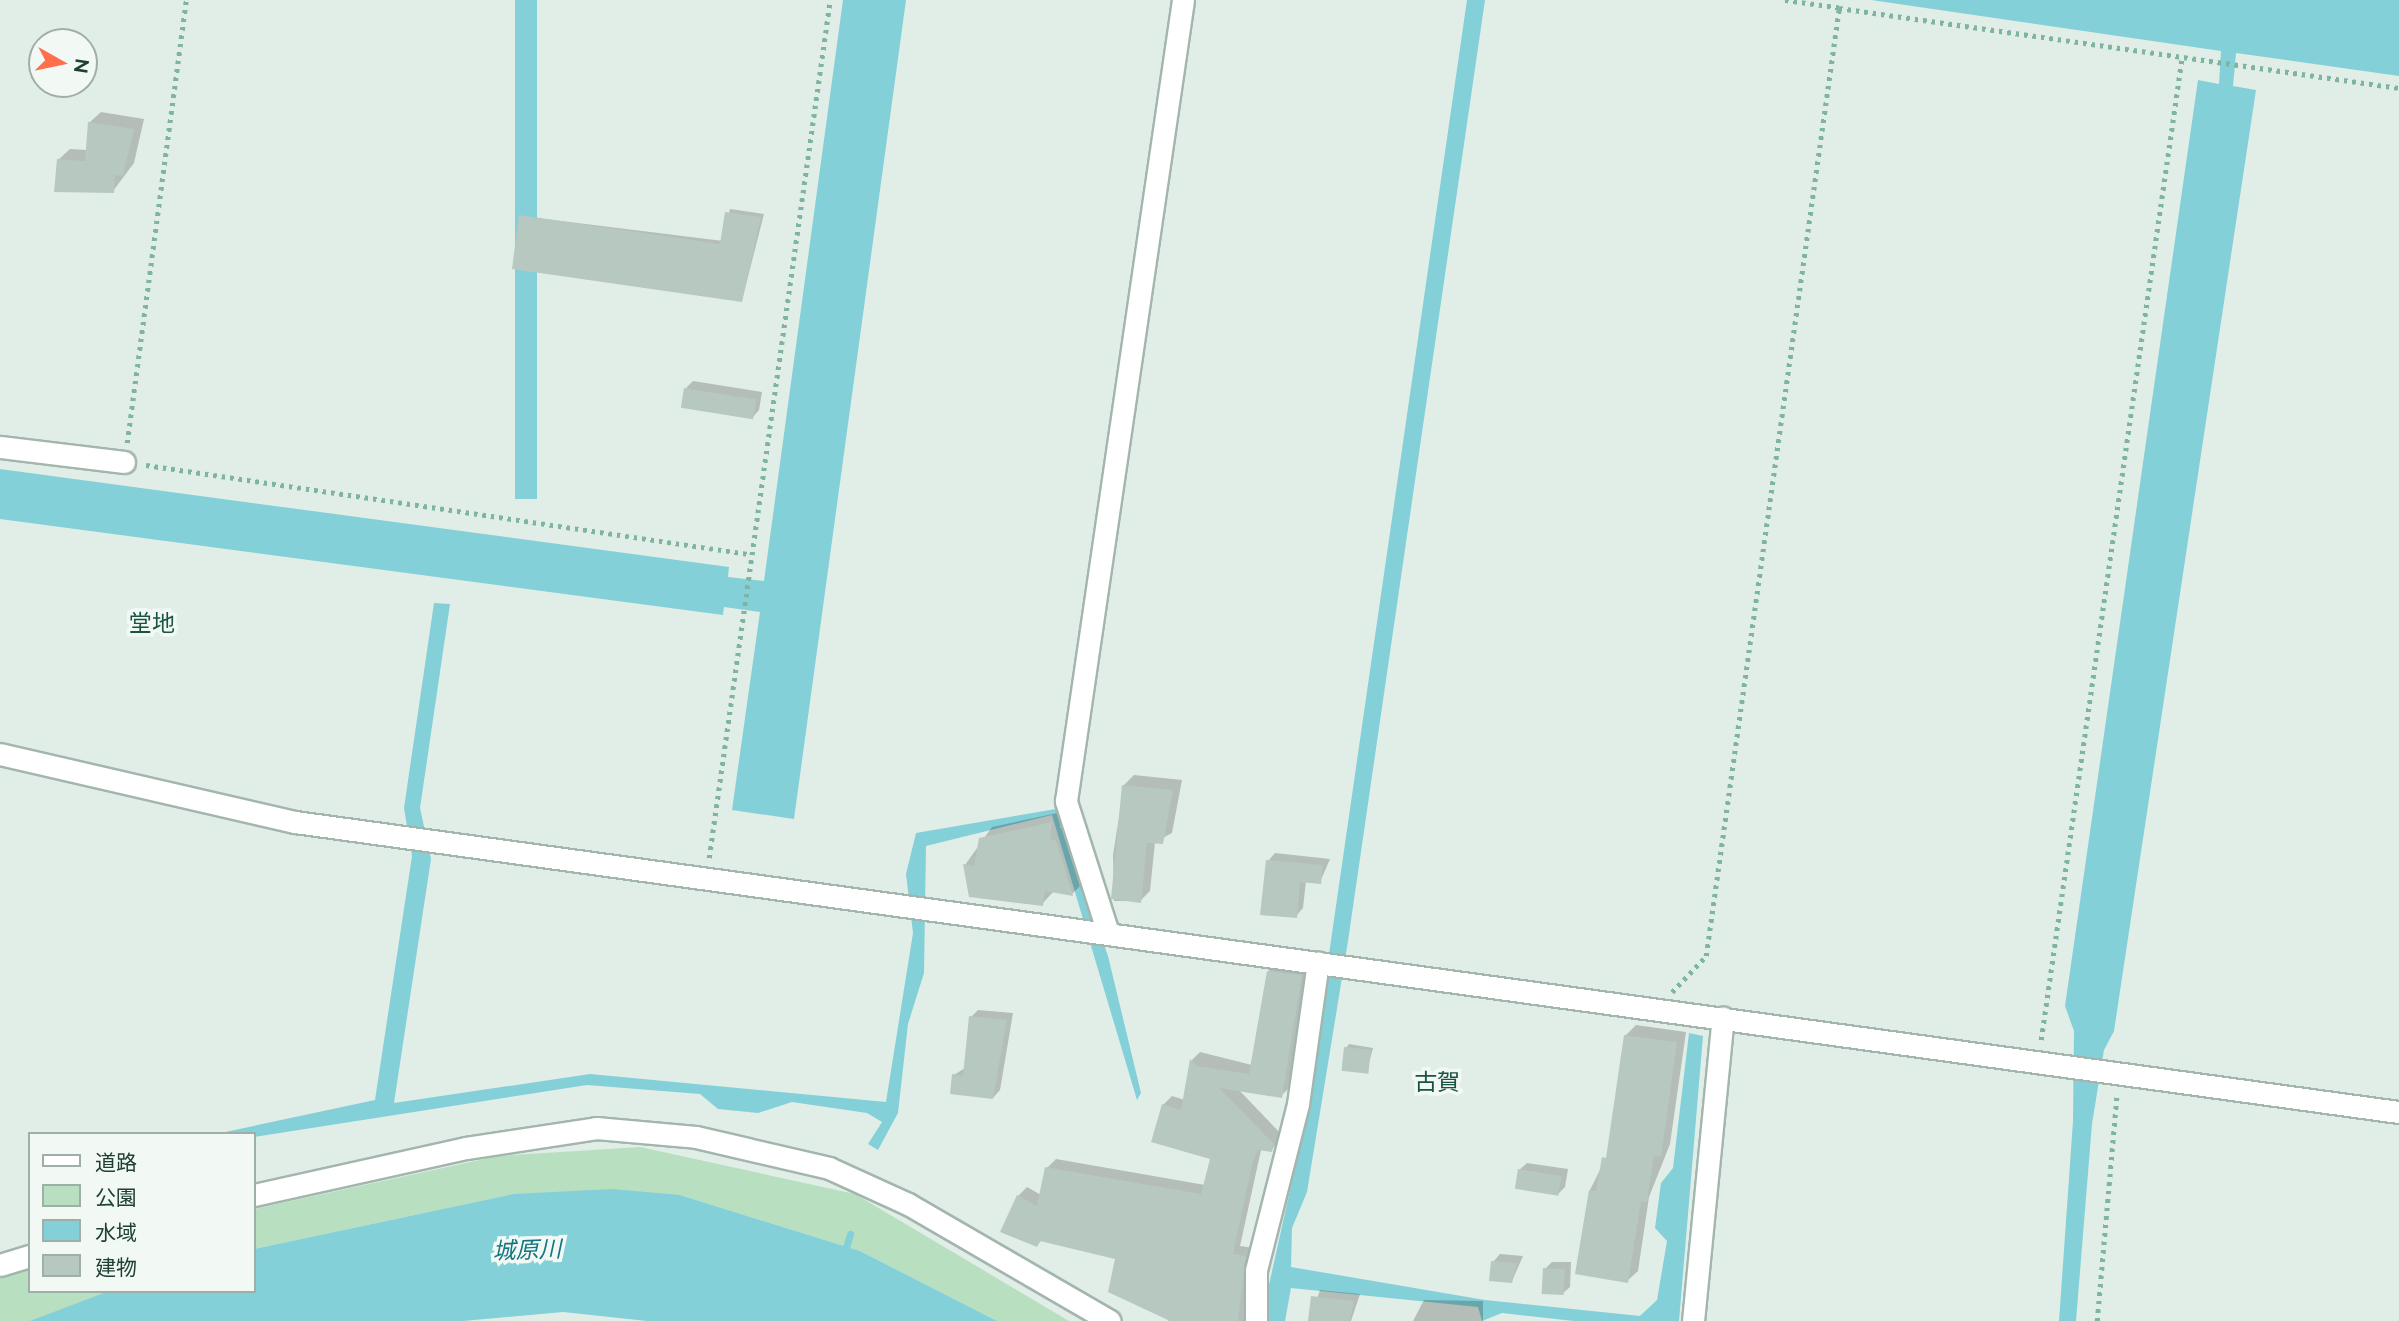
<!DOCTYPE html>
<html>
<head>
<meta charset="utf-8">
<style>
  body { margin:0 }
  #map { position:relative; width:2399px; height:1321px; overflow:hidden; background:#e1ede7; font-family:Raleway,"Noto Sans JP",sans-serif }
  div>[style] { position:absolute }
  .green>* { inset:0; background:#b8e0c0 }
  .water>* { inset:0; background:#84d0d8; transform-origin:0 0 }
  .shadow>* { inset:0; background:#0003 }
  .stream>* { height:7px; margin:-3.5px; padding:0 3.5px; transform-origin:3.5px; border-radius:3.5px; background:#84d0d8 }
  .building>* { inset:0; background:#b6c8c0; transform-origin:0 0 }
  .path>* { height:4.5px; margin-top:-2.25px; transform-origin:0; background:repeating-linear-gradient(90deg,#7eb4a0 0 3.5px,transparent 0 8.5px) }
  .roads { filter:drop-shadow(2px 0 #a3b6ae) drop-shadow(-2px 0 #a3b6ae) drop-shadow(0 2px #a3b6ae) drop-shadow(0 -2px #a3b6ae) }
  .street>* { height:21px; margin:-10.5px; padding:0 10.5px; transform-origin:10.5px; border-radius:10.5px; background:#fff }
  .secondary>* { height:21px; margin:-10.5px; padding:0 10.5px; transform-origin:10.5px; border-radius:10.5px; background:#fff }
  span { translate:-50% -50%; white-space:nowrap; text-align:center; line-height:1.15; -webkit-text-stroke:7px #f2f9f5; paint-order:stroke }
  .neighbourhood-label { font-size:23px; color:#195442 }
  .water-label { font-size:23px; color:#147682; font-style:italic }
  .legend { position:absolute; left:28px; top:1132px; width:228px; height:161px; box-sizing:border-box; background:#f2f9f5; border:2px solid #9eafa8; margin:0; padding:9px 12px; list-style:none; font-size:21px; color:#1f4035 }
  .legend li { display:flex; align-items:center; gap:14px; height:35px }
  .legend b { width:35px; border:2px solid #9eafa8 }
  .north { position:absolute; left:28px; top:28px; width:70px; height:70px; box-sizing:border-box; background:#f2f9f5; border:2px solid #9eafa8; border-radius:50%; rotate:99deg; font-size:19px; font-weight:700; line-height:28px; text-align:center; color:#1f4035 }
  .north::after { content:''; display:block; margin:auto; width:24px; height:32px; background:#ff6e4d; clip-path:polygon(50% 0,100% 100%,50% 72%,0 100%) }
</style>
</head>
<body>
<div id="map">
  <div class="green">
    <div style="clip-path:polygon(640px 1147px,855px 1194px,1069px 1321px,997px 1321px,860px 1251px,680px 1195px,513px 1194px,254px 1249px,254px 1209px,498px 1156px)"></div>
    <div style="clip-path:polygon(30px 1269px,30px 1291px,108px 1291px,67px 1321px,0 1321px,0 1278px)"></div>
  </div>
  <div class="water">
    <div style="left:515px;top:0;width:22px;height:499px"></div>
    <div style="clip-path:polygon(843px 0,906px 0,794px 819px,732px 810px,760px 612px,724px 607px,723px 615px,0 519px,0 469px,729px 567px,728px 577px,764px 581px)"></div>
    <div style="clip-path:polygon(1467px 0,1485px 0,1348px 941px,1307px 1192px,1292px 1228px,1291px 1267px,1485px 1300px,1640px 1316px,1657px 1300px,1667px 1241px,1655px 1228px,1661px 1183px,1673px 1168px,1689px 1033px,1703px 1036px,1679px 1321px,1574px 1321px,1502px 1313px,1482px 1321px,1478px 1307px,1291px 1288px,1285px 1321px,1261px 1321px,1304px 1127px)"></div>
    <div style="clip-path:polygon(1871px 0,2399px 0,2399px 76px,2236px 53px,2233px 86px,2256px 90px,2114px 1031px,2104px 1050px,2092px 1124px,2076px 1321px,2059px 1321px,2073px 1121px,2074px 1031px,2065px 1006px,2198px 80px,2219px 84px,2221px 51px)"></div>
    <div style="clip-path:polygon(434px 603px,450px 604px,420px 808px,431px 859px,394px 1103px,590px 1074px,886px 1102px,913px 933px,906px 874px,916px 833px,1056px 809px,1108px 956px,1141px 1093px,1137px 1100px,1052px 815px,926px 846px,924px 973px,908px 1024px,898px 1113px,878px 1150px,868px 1144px,882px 1122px,867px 1113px,792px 1102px,758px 1113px,718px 1109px,700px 1094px,587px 1085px,254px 1137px,216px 1134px,375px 1100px,412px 856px,404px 808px)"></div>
    <div style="clip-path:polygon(612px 1189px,680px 1195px,860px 1251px,997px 1321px,647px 1321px,563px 1312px,463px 1321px,30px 1321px,109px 1291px,254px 1291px,254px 1249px,513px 1194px)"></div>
  </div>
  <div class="shadow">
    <div style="clip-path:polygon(101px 112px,144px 119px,134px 163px,113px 191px,58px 160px,70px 149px,87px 150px,89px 123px)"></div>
    <div style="clip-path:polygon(730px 209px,764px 214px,742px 300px,521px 216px,723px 241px)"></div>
    <div style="clip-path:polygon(693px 381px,762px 392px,759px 410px,752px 418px,686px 388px)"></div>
    <div style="clip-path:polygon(1134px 775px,1182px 780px,1172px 833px,1155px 842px,1150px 891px,1140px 901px,1114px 901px,1113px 855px,1124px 785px)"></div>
    <div style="clip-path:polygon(1062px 812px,1060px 828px,1067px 829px,1083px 883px,1072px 894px,1054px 891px,1042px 904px,965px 865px,992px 827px)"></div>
    <div style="clip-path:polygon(1275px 853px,1330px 859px,1320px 882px,1306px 881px,1303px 908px,1296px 916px,1268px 861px)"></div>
    <div style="clip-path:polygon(1277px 963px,1310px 967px,1290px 1087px,1281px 1096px,1238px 1089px,1282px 1135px,1272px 1150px,1261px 1150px,1240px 1246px,1254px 1248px,1244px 1321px,1169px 1321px,1117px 1257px,1042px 1240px,1037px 1245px,1018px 1196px,1027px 1187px,1041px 1195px,1047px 1168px,1056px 1159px,1205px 1185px,1212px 1158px,1163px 1105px,1172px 1096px,1185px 1100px,1192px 1060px,1200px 1052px,1252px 1065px,1268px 972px)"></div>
    <div style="clip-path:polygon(978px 1010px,1013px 1013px,1000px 1090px,993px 1098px,954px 1075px,965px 1068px,971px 1017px)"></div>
    <div style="clip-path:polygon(1636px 1025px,1686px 1032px,1670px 1144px,1649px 1197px,1638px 1271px,1627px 1281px,1590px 1190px,1609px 1152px,1626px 1035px)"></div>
    <div style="clip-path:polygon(1349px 1044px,1373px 1048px,1366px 1074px,1346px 1048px)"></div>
    <div style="clip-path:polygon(1527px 1163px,1568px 1169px,1565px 1187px,1557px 1195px,1519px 1170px)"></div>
    <div style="clip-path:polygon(1500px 1254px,1523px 1256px,1512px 1281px,1493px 1262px)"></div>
    <div style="clip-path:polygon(1552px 1262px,1571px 1262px,1570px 1287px,1562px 1294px,1545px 1269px)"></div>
    <div style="clip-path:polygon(1320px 1290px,1360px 1294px,1351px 1321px,1310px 1321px)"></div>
    <div style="clip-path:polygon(1424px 1300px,1483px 1301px,1483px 1321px,1413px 1321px)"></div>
  </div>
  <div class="stream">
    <div style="left:844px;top:1254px;width:21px;rotate:-73deg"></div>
  </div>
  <div class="building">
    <div style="clip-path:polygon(88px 122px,134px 129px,123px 176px,115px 175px,114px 193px,54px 192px,57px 159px,85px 161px)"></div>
    <div style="clip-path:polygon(725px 212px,761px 217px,742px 302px,512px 269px,519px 215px,720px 244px)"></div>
    <div style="left:684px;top:388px;width:73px;height:20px;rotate:9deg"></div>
    <div style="clip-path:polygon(1122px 785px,1173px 790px,1163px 844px,1147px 843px,1141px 903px,1111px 899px)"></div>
    <div style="clip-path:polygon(1052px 822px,1050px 839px,1056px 840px,1073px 896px,1045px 891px,1043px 906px,969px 897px,963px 864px,974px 866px,979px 838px)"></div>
    <div style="clip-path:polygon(1266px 860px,1323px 865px,1321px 884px,1300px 882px,1297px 918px,1260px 915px)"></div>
    <div style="clip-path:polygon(1267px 971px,1302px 975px,1282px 1098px,1219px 1088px,1274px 1144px,1272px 1152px,1258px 1150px,1253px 1161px,1233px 1254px,1246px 1256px,1238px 1321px,1170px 1321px,1108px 1292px,1115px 1259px,1040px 1241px,1037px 1247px,1000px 1232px,1017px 1195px,1037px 1206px,1045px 1167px,1201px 1194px,1210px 1159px,1151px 1142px,1162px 1104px,1181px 1110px,1190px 1059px,1197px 1066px,1249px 1074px)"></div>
    <div style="clip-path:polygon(969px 1016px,1007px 1020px,993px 1099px,950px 1094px,952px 1074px,963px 1076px)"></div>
    <div style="clip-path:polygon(1624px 1035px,1677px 1042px,1661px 1157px,1654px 1156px,1647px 1202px,1641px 1201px,1628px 1283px,1575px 1274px,1589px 1190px,1596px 1191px,1602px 1157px,1606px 1158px)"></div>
    <div style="left:1344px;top:1047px;width:27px;height:24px;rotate:6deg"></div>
    <div style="left:1518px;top:1169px;width:44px;height:20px;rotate:9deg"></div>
    <div style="clip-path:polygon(1491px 1261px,1517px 1263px,1512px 1283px,1489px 1281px)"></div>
    <div style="left:1543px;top:1268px;width:22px;height:26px;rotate:3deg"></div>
    <div style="clip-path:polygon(1311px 1296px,1354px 1301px,1350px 1321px,1308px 1321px)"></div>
  </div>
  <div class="path">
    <div style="left:1839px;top:8px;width:566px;rotate:8.13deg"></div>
    <div style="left:127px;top:443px;width:447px;rotate:-82.4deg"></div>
    <div style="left:146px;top:465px;width:610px;rotate:8.4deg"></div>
    <div style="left:709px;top:858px;width:866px;rotate:-81.97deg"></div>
    <div style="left:1672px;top:992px;width:50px;rotate:-46.6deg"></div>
    <div style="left:1706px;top:956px;width:957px;rotate:-82.01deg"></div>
    <div style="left:1839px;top:8px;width:59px;rotate:-172.1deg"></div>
    <div style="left:2041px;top:1040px;width:993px;rotate:-81.84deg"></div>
    <div style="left:2097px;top:1321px;width:228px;rotate:-85deg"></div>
  </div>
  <div class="roads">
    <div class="street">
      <div style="left:0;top:447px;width:125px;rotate:6.9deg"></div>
      <div style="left:1108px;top:933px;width:139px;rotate:-107.7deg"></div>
      <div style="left:1066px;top:801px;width:809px;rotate:-81.69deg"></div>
      <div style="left:254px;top:1195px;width:217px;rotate:-12.5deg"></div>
      <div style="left:466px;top:1148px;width:132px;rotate:-8.7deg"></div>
      <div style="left:596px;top:1128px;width:100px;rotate:5.1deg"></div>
      <div style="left:696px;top:1137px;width:137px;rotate:13.1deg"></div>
      <div style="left:829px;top:1168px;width:87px;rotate:24.5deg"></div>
      <div style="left:908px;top:1204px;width:233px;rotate:30.1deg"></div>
      <div style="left:0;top:1265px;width:31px;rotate:-17deg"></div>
      <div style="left:1256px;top:1321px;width:51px;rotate:-90deg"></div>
      <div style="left:1256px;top:1270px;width:171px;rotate:-75.8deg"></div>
      <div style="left:1298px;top:1104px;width:143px;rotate:-82deg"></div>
      <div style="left:1693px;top:1321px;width:305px;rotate:-84.4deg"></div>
    </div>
    <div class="secondary">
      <div style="left:0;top:754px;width:303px;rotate:13deg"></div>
      <div style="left:295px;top:822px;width:2124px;rotate:7.85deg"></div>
    </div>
  </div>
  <div class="neighbourhood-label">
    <span style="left:152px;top:623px">堂地</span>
    <span style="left:1437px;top:1082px">古賀</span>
  </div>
  <div class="water-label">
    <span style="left:527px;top:1250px;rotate:-2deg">城原川</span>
  </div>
  <ul class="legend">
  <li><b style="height:9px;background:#fff"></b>道路</li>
  <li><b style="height:19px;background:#b8e0c0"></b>公園</li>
  <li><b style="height:19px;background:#84d0d8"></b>水域</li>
  <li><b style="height:19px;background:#b6c8c0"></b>建物</li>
  </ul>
  <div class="north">N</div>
</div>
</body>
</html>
